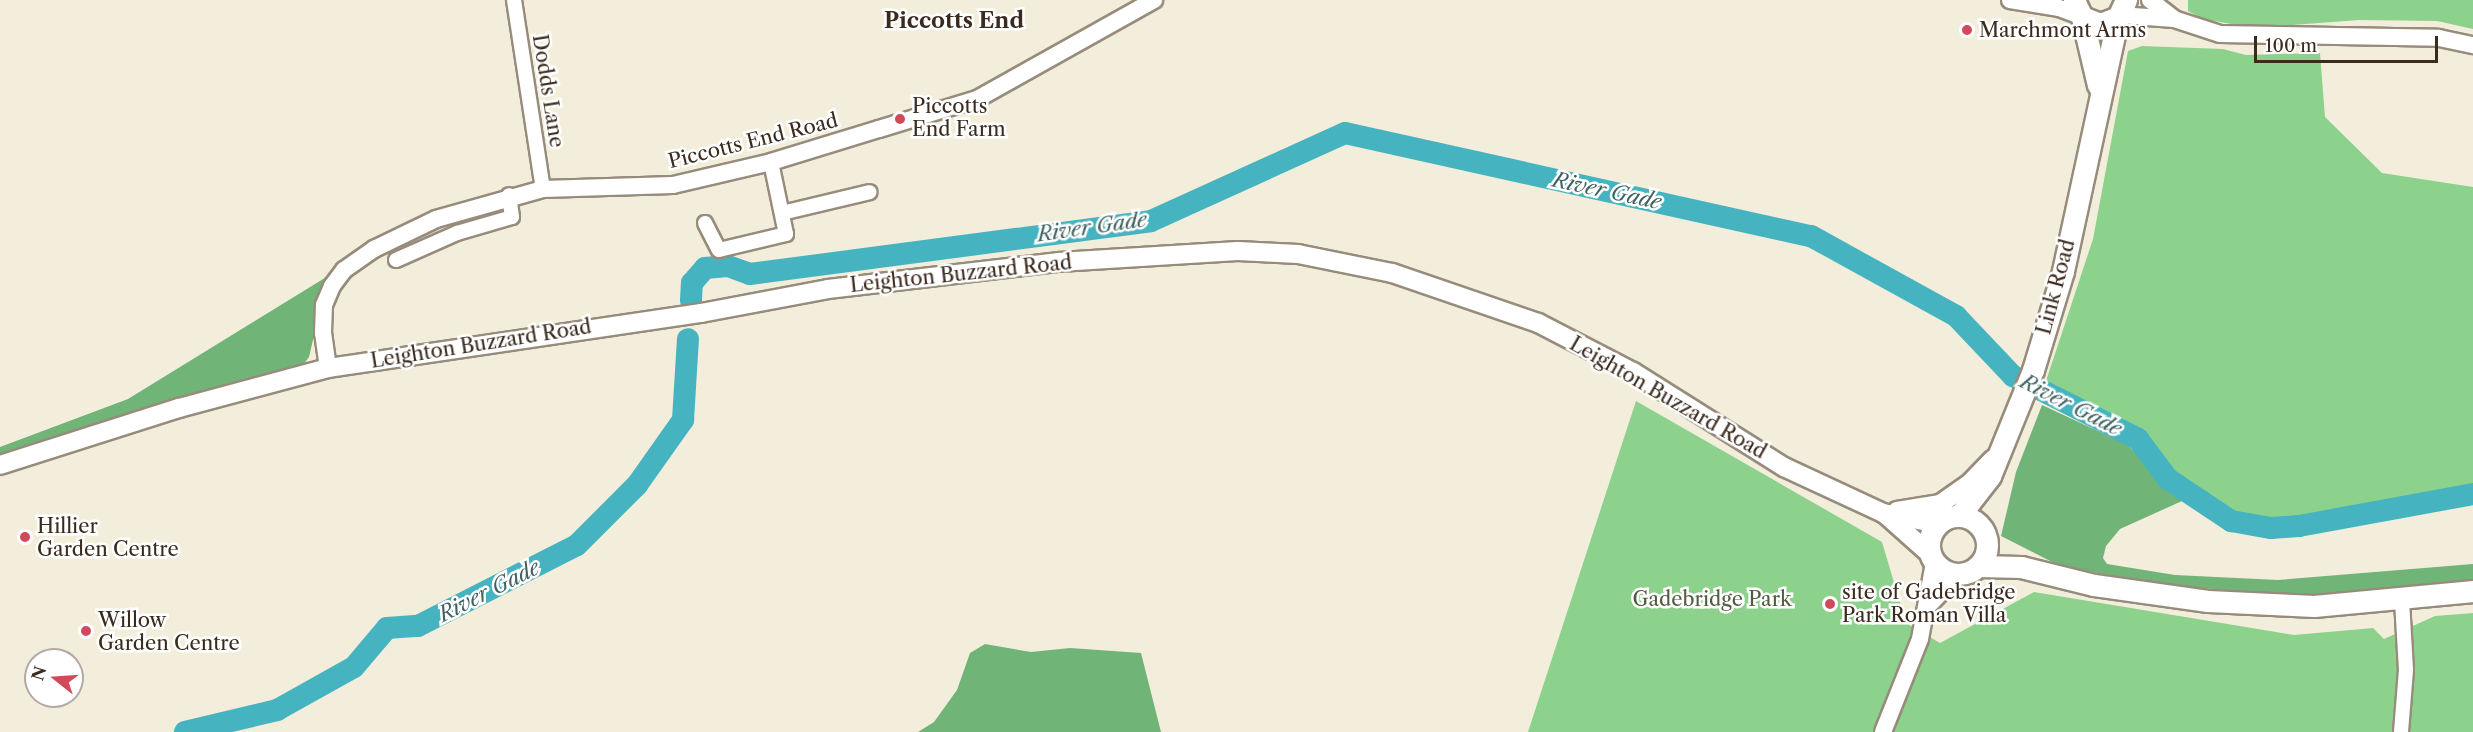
<!DOCTYPE html>
<html>
<head>
<meta charset="utf-8">
<style>
  body { margin:0 }
  #map { position:relative; width:2473px; height:732px; overflow:hidden; background:#f3eedb; font-family:"Libre Caslon Text",serif }
  div>[style] { position:absolute }
  .green>* { inset:0; background:#8cd28c }
  .forest>* { inset:0; background:#71b478 }
  .river>* { height:22px; margin:-11px; padding:0 11px; transform-origin:11px; border-radius:11px; background:#46b4c0 }
  .roads { filter:drop-shadow(2px 0 #978c7c) drop-shadow(-2px 0 #978c7c) drop-shadow(0 2px #978c7c) drop-shadow(0 -2px #978c7c) }
  .minor>* { height:14px; margin:-7px; padding:0 7px; transform-origin:7px; border-radius:7px; background:#fff }
  .tertiary>* { height:16px; margin:-8px; padding:0 8px; transform-origin:8px; border-radius:8px; background:#fff }
  .secondary>* { height:18px; margin:-9px; padding:0 9px; transform-origin:9px; border-radius:9px; background:#fff }
  .primary>* { height:21px; margin:-10.5px; padding:0 10.5px; transform-origin:10.5px; border-radius:10.5px; background:#fff }
  .primary>.ring { margin:-10.5px; padding:0; box-sizing:content-box; background:none; border:21px solid #fff; border-radius:50% }
  .dots>* { width:16px; height:16px; translate:-50% -50%; box-sizing:border-box; border:3px solid #fff; border-radius:50% }
  span { translate:-50% -50%; white-space:nowrap; text-align:center; line-height:1.15; -webkit-text-stroke:5px #fff; paint-order:stroke }
  .poi-label { font-size:20px; color:#3b2a1e }
  .left { translate:0 -50%; text-align:left }
  .street-label { font-size:20px; color:#3b2a1e }
  .park-label { font-size:20px; color:#535c3f }
  .water-label { font-size:21px; color:#3f615f; font-style:italic }
  .quarter-label { font-size:22px; color:#3b2a1e; font-weight:700 }
  .north { position:absolute; left:24px; top:648px; width:60px; height:60px; box-sizing:border-box; background:#fff; border:2px solid #b1aaa5; border-radius:50%; rotate:287deg; font-size:16px; font-weight:700; line-height:24px; text-align:center; color:#3b2a1e }
  .north::after { content:''; display:block; margin:auto; width:21px; height:27px; background:#d1495b; clip-path:polygon(50% 0,100% 100%,50% 72%,0 100%) }
  .scale { position:absolute; left:2254px; top:36px; width:184px; height:27px; box-sizing:border-box; border:3px solid #3b2a1e; border-top:0; padding-left:8px; font-size:18px; line-height:21px; white-space:nowrap; color:#3b2a1e; -webkit-text-stroke:4px #fff; paint-order:stroke }
</style>
</head>
<body>
<div id="map">
  <div class="green">
    <div style="clip-path:polygon(2188px 0,2473px 0,2473px 29px,2437px 21px,2359px 20px,2254px 28px,2203px 19px,2188px 11px)"></div>
    <div style="clip-path:polygon(2142px 46px,2223px 49px,2246px 55px,2320px 53px,2325px 117px,2382px 173px,2473px 187px,2473px 491px,2306px 521px,2260px 523px,2211px 504px,2178px 477px,2150px 438px,2135px 428px,2044px 390px,2041px 396px,2093px 239px,2128px 51px)"></div>
    <div style="clip-path:polygon(1636px 401px,1882px 542px,1906px 623px,1940px 643px,2034px 592px,2294px 635px,2373px 628px,2384px 639px,2435px 616px,2473px 613px,2473px 732px,1528px 732px)"></div>
  </div>
  <div class="forest">
    <div style="clip-path:polygon(341px 268px,319px 314px,309px 357px,303px 365px,227px 385px,0 458px,0 447px,128px 399px)"></div>
    <div style="clip-path:polygon(2042px 405px,2128px 445px,2182px 501px,2120px 529px,2106px 546px,2103px 558px,2107px 564px,2175px 575px,2278px 580px,2473px 564px,2473px 584px,2396px 594px,2275px 596px,2132px 580px,2058px 565px,2001px 536px,2016px 472px)"></div>
    <div style="clip-path:polygon(985px 644px,1031px 652px,1070px 648px,1141px 653px,1161px 732px,918px 732px,934px 722px,957px 690px,970px 653px)"></div>
  </div>
  <div class="river">
    <div style="left:691px;top:300px;width:17px;rotate:-87deg"></div>
    <div style="left:692px;top:283px;width:20px;rotate:-49deg"></div>
    <div style="left:705px;top:268px;width:23px;rotate:-5deg"></div>
    <div style="left:728px;top:266px;width:23px;rotate:20deg"></div>
    <div style="left:750px;top:274px;width:404px;rotate:-7.5deg"></div>
    <div style="left:1151px;top:221px;width:213px;rotate:-24.4deg"></div>
    <div style="left:1345px;top:133px;width:477px;rotate:12.5deg"></div>
    <div style="left:1811px;top:236px;width:166px;rotate:28.9deg"></div>
    <div style="left:1956px;top:316px;width:83px;rotate:46.5deg"></div>
    <div style="left:2013px;top:376px;width:140px;rotate:26.7deg"></div>
    <div style="left:2138px;top:439px;width:50px;rotate:53.1deg"></div>
    <div style="left:2168px;top:479px;width:76px;rotate:33.7deg"></div>
    <div style="left:2231px;top:521px;width:41px;rotate:9.9deg"></div>
    <div style="left:2271px;top:528px;width:28px;rotate:-4deg"></div>
    <div style="left:2299px;top:526px;width:177px;rotate:-10.4deg"></div>
    <div style="left:185px;top:732px;width:95px;rotate:-13.4deg"></div>
    <div style="left:277px;top:710px;width:88px;rotate:-29.2deg"></div>
    <div style="left:354px;top:667px;width:51px;rotate:-49.8deg"></div>
    <div style="left:387px;top:628px;width:31px;rotate:-4deg"></div>
    <div style="left:418px;top:626px;width:178px;rotate:-27deg"></div>
    <div style="left:577px;top:545px;width:85px;rotate:-45deg"></div>
    <div style="left:637px;top:485px;width:80px;rotate:-54.7deg"></div>
    <div style="left:683px;top:420px;width:81px;rotate:-86.5deg"></div>
  </div>
  <div class="roads">
    <div class="minor">
      <div style="left:514px;top:0;width:191px;rotate:81.3deg"></div>
      <div style="left:782px;top:213px;width:90px;rotate:-13.4deg"></div>
      <div style="left:705px;top:223px;width:30px;rotate:63deg"></div>
      <div style="left:719px;top:250px;width:69px;rotate:-13.4deg"></div>
      <div style="left:786px;top:234px;width:74px;rotate:-101.8deg"></div>
      <div style="left:396px;top:260px;width:67px;rotate:-23.9deg"></div>
      <div style="left:457px;top:233px;width:57px;rotate:-16.2deg"></div>
      <div style="left:512px;top:217px;width:22px;rotate:-98deg"></div>
      <div style="left:2401px;top:732px;width:62px;rotate:-85.4deg"></div>
      <div style="left:2406px;top:670px;width:70px;rotate:-93.3deg"></div>
    </div>
    <div class="tertiary">
      <div style="left:2010px;top:0;width:50px;rotate:9.3deg"></div>
      <div style="left:2059px;top:8px;width:23px;rotate:20deg"></div>
      <div style="left:2150px;top:0;width:31px;rotate:38deg"></div>
      <div style="left:2120px;top:15px;width:54px;rotate:4.2deg"></div>
      <div style="left:2174px;top:19px;width:48px;rotate:18.1deg"></div>
      <div style="left:2220px;top:34px;width:219px;rotate:1deg"></div>
      <div style="left:2439px;top:38px;width:35px;rotate:12deg"></div>
      <div style="left:328px;top:368px;width:35px;rotate:-98deg"></div>
      <div style="left:323px;top:333px;width:28px;rotate:-88deg"></div>
      <div style="left:324px;top:305px;width:21px;rotate:-67deg"></div>
      <div style="left:332px;top:286px;width:20px;rotate:-53deg"></div>
      <div style="left:344px;top:270px;width:37px;rotate:-35deg"></div>
      <div style="left:374px;top:249px;width:69px;rotate:-25.8deg"></div>
      <div style="left:436px;top:219px;width:111px;rotate:-15.7deg"></div>
      <div style="left:543px;top:189px;width:130px;rotate:-1.8deg"></div>
      <div style="left:673px;top:185px;width:101px;rotate:-13.2deg"></div>
      <div style="left:771px;top:162px;width:113px;rotate:-17deg"></div>
      <div style="left:879px;top:129px;width:102px;rotate:-17deg"></div>
      <div style="left:977px;top:99px;width:203px;rotate:-29.2deg"></div>
      <div style="left:1930px;top:604px;width:40px;rotate:-46deg"></div>
      <div style="left:1883px;top:732px;width:100px;rotate:-68.3deg"></div>
      <div style="left:1920px;top:639px;width:77px;rotate:-79.6deg"></div>
    </div>
    <div class="secondary">
      <div style="left:0;top:465px;width:188px;rotate:-17.7deg"></div>
      <div style="left:179px;top:408px;width:154px;rotate:-15deg"></div>
      <div style="left:328px;top:368px;width:377px;rotate:-8.4deg"></div>
      <div style="left:701px;top:313px;width:129px;rotate:-10.7deg"></div>
      <div style="left:828px;top:289px;width:233px;rotate:-6.7deg"></div>
      <div style="left:1059px;top:262px;width:179px;rotate:-3.5deg"></div>
      <div style="left:1238px;top:251px;width:60px;rotate:2.9deg"></div>
      <div style="left:1298px;top:254px;width:96px;rotate:11.4deg"></div>
      <div style="left:1392px;top:273px;width:154px;rotate:18.9deg"></div>
      <div style="left:1538px;top:323px;width:107px;rotate:27.3deg"></div>
      <div style="left:1633px;top:372px;width:178px;rotate:32.2deg"></div>
      <div style="left:1784px;top:467px;width:109px;rotate:24.9deg"></div>
      <div style="left:1883px;top:513px;width:56px;rotate:11.3deg"></div>
      <div style="left:1897px;top:511px;width:44px;rotate:-9.2deg"></div>
      <div style="left:1940px;top:504px;width:37px;rotate:-35deg"></div>
      <div style="left:1970px;top:483px;width:33px;rotate:-46deg"></div>
      <div style="left:1885px;top:514px;width:59px;rotate:41.6deg"></div>
    </div>
    <div class="primary">
      <div style="left:2074px;top:0;width:19px;rotate:65deg"></div>
      <div style="left:2082px;top:17px;width:19px;rotate:21deg"></div>
      <div style="left:2100px;top:24px;width:19px;rotate:-21deg"></div>
      <div style="left:2118px;top:17px;width:19px;rotate:-65deg"></div>
      <div style="left:2082px;top:17px;width:70px;rotate:76.8deg"></div>
      <div class="ring" style="left:1929px;top:516px;width:37px;height:37px"></div>
      <div style="left:1959px;top:516px;width:51px;rotate:-52.2deg"></div>
      <div style="left:1990px;top:476px;width:114px;rotate:-67.9deg"></div>
      <div style="left:2033px;top:370px;width:103px;rotate:-73.1deg"></div>
      <div style="left:2063px;top:271px;width:260px;rotate:-77.8deg"></div>
      <div style="left:1979px;top:566px;width:42px;rotate:1.4deg"></div>
      <div style="left:2021px;top:567px;width:75px;rotate:13.9deg"></div>
      <div style="left:2094px;top:585px;width:115px;rotate:8deg"></div>
      <div style="left:2208px;top:601px;width:106px;rotate:2.7deg"></div>
      <div style="left:2314px;top:606px;width:160px;rotate:-5.4deg"></div>
    </div>
  </div>
  <div class="dots">
    <div style="left:1967px;top:30px;background:#d1495b"></div>
    <div style="left:900px;top:119px;background:#d1495b"></div>
    <div style="left:25px;top:537px;background:#d1495b"></div>
    <div style="left:1830px;top:604px;background:#d1495b"></div>
    <div style="left:86px;top:631px;background:#d1495b"></div>
  </div>
  <div class="poi-label">
    <span class="left" style="left:1979px;top:30px">Marchmont Arms</span>
    <span class="left" style="left:912px;top:118px">Piccotts<br>End Farm</span>
    <span class="left" style="left:37px;top:538px">Hillier<br>Garden Centre</span>
    <span class="left" style="left:1842px;top:604px">site of Gadebridge<br>Park Roman Villa</span>
    <span class="left" style="left:98px;top:632px">Willow<br>Garden Centre</span>
  </div>
  <div class="street-label">
    <span style="left:548px;top:91px;rotate:81deg">Dodds Lane</span>
    <span style="left:753px;top:141px;rotate:-14deg">Piccotts End Road</span>
    <span style="left:961px;top:274px;rotate:-6deg">Leighton Buzzard Road</span>
    <span style="left:2056px;top:287px;rotate:-75deg">Link Road</span>
    <span style="left:481px;top:344px;rotate:-9deg">Leighton Buzzard Road</span>
    <span style="left:1668px;top:398px;rotate:30deg">Leighton Buzzard Road</span>
  </div>
  <div class="park-label">
    <span style="left:1712px;top:599px">Gadebridge Park</span>
  </div>
  <div class="water-label">
    <span style="left:1607px;top:191px;rotate:12deg">River Gade</span>
    <span style="left:1092px;top:227px;rotate:-8deg">River Gade</span>
    <span style="left:2071px;top:405px;rotate:27deg">River Gade</span>
    <span style="left:489px;top:591px;rotate:-27deg">River Gade</span>
  </div>
  <div class="quarter-label">
    <span style="left:954px;top:21px">Piccotts End</span>
  </div>
  <div class="north">N</div>
  <div class="scale">100 m</div>
</div>
</body>
</html>
